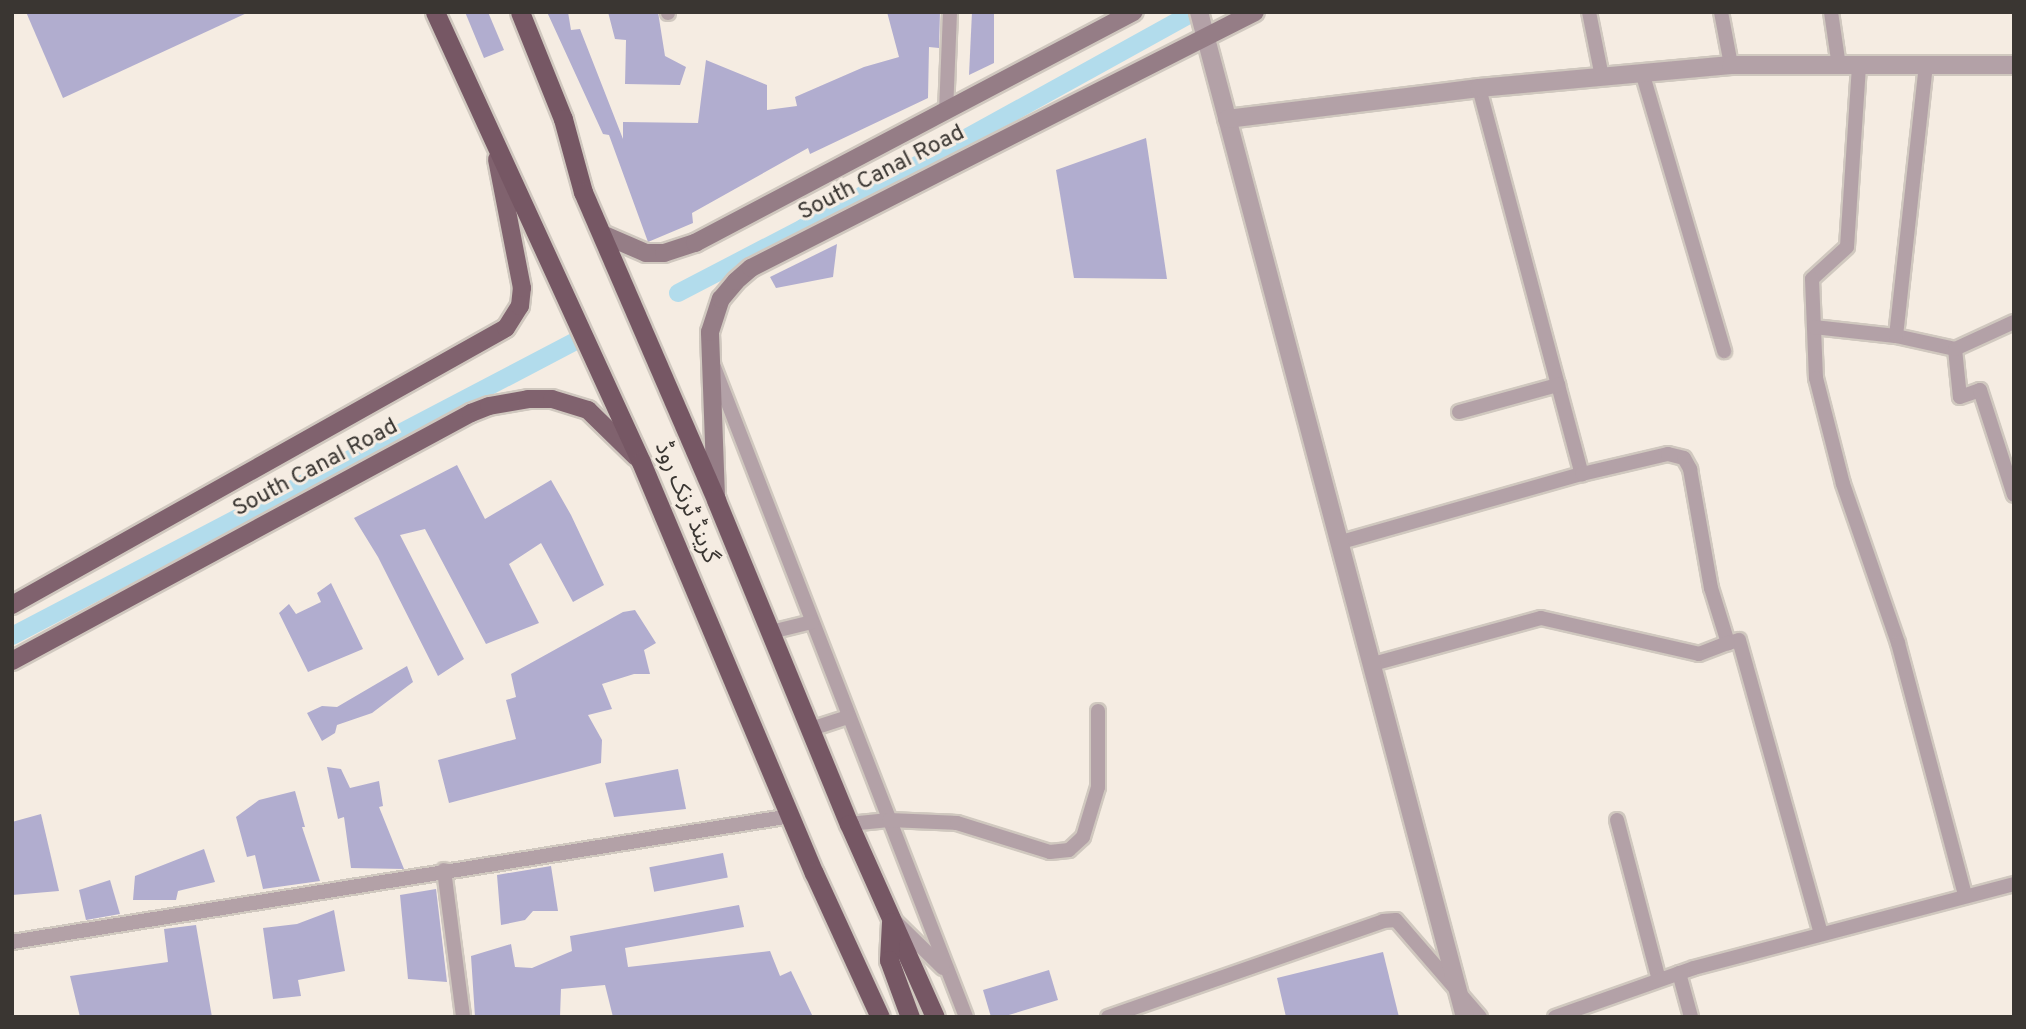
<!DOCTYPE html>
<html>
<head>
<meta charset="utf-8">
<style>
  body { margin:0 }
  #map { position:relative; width:2026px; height:1029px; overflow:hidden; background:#f5ece2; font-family:Overpass,"Noto Sans Arabic",sans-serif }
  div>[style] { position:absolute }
  .canal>* { height:18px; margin:-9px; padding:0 9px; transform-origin:9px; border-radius:9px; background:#b2dcec }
  .building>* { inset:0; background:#b1adcf; transform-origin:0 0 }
  .roads { filter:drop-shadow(2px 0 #d0c8bf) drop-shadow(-2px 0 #d0c8bf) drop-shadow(0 2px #d0c8bf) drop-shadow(0 -2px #d0c8bf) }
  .minor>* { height:14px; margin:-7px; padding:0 7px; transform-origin:7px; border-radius:7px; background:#b3a1a7 }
  .tertiary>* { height:18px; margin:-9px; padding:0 9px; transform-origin:9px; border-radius:9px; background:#b3a1a7 }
  .secondary>* { height:18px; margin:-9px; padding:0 9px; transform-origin:9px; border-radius:9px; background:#957d86 }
  .primary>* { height:18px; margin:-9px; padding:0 9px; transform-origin:9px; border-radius:9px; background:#80626e }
  .trunk>* { height:19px; margin:-9.5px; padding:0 9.5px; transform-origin:9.5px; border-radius:9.5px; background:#765764 }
  span { translate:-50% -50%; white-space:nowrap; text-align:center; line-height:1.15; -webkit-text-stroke:6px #f5ece2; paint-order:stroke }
  .street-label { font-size:23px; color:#3a3632 }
  .frame { position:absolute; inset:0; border:14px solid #3a3632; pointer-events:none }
</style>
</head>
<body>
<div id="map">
  <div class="canal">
    <div style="left:678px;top:293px;width:141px;rotate:-27.5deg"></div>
    <div style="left:803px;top:228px;width:447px;rotate:-28.9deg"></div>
    <div style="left:12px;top:636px;width:634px;rotate:-27.62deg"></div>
  </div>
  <div class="building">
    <div style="clip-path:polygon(26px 12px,249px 12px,63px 98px)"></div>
    <div style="clip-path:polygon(465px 12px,488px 12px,504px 50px,484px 58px)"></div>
    <div style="clip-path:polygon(547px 12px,568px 12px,571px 30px,580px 29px,623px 139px,623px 122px,698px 123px,706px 60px,767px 85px,767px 110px,797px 106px,795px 97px,864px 67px,899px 57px,887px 12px,940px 12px,939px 48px,929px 47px,928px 98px,810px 154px,808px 148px,692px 213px,693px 223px,648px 242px,609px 135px,603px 134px)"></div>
    <div style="clip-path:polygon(608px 12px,658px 12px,665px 56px,686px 67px,680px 85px,625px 84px,626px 40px,615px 39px)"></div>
    <div style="clip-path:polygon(972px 12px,994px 12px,994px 63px,969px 75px)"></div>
    <div style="clip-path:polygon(1146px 138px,1167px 279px,1074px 278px,1056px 170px)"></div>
    <div style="clip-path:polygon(837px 244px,833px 277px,776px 288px,770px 277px)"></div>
    <div style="clip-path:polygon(457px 465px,485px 519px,551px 480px,571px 515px,604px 585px,573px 602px,541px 543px,509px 564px,539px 623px,486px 644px,425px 529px,400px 535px,464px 659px,438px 676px,378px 557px,354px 518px)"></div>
    <div style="clip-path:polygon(331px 583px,363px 649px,308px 672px,279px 613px,289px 604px,296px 614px,321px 602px,317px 593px)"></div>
    <div style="clip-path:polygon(635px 610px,656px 643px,644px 650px,650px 674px,634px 674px,602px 684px,612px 709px,588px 715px,602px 740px,601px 763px,449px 803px,438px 760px,516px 739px,506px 700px,516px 697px,511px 674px,623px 612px)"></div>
    <div style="clip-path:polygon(407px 666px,413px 682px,372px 713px,337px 725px,335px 733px,322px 741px,307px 713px,322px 706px,337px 707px)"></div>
    <div style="clip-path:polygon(327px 767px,341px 769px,350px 788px,379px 781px,383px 806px,379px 807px,404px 869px,351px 868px,344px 817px,338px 819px)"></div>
    <div style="clip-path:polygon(678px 769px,686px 809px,614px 817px,605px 783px)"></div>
    <div style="clip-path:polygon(295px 791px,305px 827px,302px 827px,320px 881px,263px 889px,255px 855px,247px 857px,236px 817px,259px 800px)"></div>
    <div style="clip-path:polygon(41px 814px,59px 891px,12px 895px,12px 822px)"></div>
    <div style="clip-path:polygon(204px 849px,215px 882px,178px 891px,176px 900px,133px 900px,135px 876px)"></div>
    <div style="left:723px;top:853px;width:25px;height:75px;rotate:79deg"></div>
    <div style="clip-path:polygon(551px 866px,558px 911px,533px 911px,525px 920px,501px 925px,497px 875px)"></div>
    <div style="clip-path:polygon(110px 880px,120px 914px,86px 920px,79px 890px)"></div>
    <div style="clip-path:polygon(436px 889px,447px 982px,408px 979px,400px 895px)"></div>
    <div style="clip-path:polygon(739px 905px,744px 927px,625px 948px,628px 967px,770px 951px,780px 976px,791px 971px,813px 1017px,613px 1017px,605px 985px,561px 989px,560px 1017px,475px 1017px,471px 956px,511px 944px,515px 967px,532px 968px,572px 951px,570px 936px)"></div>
    <div style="clip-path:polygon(334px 910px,345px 971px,298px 980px,301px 996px,273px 999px,263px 928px,297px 924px)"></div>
    <div style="clip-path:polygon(196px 925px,212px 1017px,80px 1017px,70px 976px,168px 962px,164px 929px)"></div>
    <div style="clip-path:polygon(1383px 952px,1399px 1017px,1286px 1017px,1277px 978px)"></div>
    <div style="clip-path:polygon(1049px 970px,1058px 1000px,1002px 1017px,991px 1017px,983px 990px)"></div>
  </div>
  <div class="roads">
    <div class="minor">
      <div style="left:668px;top:12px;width:1px;rotate:90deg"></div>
      <div style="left:1589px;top:12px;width:66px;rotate:78.7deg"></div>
      <div style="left:1721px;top:12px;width:54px;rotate:79.3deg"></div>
      <div style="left:1831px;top:12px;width:55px;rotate:81.6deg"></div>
      <div style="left:1859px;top:66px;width:181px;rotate:93.8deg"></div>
      <div style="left:1847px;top:247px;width:47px;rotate:137.6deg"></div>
      <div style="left:1812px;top:279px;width:99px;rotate:87.7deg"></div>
      <div style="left:1816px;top:378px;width:109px;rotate:75.7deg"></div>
      <div style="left:1843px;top:484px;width:168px;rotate:70.9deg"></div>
      <div style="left:1898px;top:643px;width:261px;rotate:75.1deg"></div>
      <div style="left:1642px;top:72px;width:291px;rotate:73.6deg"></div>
      <div style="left:1479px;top:88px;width:400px;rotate:75.1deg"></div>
      <div style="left:946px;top:112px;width:100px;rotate:-87.7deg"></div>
      <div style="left:1814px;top:327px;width:82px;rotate:6.3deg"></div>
      <div style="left:1896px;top:336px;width:60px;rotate:12.4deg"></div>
      <div style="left:1955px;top:349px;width:48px;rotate:84.1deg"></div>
      <div style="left:1960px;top:397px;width:21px;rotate:-19deg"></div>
      <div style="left:1980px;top:390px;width:110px;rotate:72.1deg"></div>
      <div style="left:1896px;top:336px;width:272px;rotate:-83.7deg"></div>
      <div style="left:1955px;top:349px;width:65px;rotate:-24.6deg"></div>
      <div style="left:714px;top:367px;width:697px;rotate:68.81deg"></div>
      <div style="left:1459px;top:412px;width:103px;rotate:-15.3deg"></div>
      <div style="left:1341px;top:542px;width:250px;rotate:-15.8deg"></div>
      <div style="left:1582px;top:474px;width:88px;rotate:-13.1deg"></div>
      <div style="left:1668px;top:454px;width:16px;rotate:14deg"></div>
      <div style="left:1684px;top:458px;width:13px;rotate:61deg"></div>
      <div style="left:1690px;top:469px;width:121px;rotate:80deg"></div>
      <div style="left:1711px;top:588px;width:58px;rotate:72.8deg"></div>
      <div style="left:1728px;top:643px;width:11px;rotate:-15deg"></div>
      <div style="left:1739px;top:640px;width:305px;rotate:74.4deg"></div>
      <div style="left:771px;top:632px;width:42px;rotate:-13.7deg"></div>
      <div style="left:1373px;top:664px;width:174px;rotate:-15.3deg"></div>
      <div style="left:1541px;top:618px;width:162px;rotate:12.8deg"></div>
      <div style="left:1699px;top:654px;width:31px;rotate:-21deg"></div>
      <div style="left:811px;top:729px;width:40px;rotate:-18deg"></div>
      <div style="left:1617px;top:820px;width:165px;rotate:75.3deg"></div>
      <div style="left:849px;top:824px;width:40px;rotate:-5.7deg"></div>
      <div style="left:889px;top:820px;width:68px;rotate:2.5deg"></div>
      <div style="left:957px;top:823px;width:97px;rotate:17.3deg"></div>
      <div style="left:1050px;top:852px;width:19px;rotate:-6deg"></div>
      <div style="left:1069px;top:850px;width:19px;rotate:-43deg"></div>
      <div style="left:1083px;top:837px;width:52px;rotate:-73.3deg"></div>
      <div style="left:1098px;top:787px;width:76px;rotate:-90deg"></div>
      <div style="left:444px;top:870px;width:148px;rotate:82.6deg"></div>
      <div style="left:895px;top:921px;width:67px;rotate:44.4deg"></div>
      <div style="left:12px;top:942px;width:789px;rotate:-9.19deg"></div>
      <div style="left:1679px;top:973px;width:46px;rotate:74.7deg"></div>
      <div style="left:1108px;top:1017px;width:291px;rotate:-19.2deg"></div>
      <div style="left:1383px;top:921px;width:13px;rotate:-4deg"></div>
      <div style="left:1396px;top:920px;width:128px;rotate:49.1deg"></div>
      <div style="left:1555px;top:1017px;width:147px;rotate:-19.4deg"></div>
      <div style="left:1694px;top:968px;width:331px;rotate:-14.7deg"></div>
    </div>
    <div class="tertiary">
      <div style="left:1199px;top:12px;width:1040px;rotate:75.18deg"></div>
      <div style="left:1227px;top:119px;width:254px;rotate:-7deg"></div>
      <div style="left:1479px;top:88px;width:253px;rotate:-5.2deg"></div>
      <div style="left:1731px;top:65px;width:283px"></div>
    </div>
    <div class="secondary">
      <div style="left:602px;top:234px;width:48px;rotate:23.4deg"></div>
      <div style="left:646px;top:253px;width:18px"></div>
      <div style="left:664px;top:253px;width:33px;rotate:-18deg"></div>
      <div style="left:695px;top:243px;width:496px;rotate:-27.8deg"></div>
      <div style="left:716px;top:497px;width:165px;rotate:-92.1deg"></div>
      <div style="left:710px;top:332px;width:35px;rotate:-72deg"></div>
      <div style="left:721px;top:299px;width:23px;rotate:-50deg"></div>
      <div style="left:736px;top:281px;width:20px;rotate:-41deg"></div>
      <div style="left:751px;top:268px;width:565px;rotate:-26.93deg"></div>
    </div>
    <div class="primary">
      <div style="left:12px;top:605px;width:566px;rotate:-29.28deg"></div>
      <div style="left:506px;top:328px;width:26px;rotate:-58deg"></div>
      <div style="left:520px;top:306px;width:18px;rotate:-84deg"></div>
      <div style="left:522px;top:288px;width:131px;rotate:-101deg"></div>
      <div style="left:12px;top:661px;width:522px;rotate:-28.38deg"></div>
      <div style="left:471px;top:413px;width:19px;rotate:-21deg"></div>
      <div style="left:489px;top:406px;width:40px;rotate:-10deg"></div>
      <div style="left:528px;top:399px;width:24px"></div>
      <div style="left:552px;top:399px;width:38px;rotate:17deg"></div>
      <div style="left:588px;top:410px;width:67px;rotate:44.4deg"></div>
    </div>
    <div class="trunk">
      <div style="left:435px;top:12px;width:495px;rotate:65.4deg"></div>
      <div style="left:641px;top:462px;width:446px;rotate:67.2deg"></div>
      <div style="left:814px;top:873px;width:158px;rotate:65.4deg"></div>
      <div style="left:520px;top:12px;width:115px;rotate:68.1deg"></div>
      <div style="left:563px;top:119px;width:76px;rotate:74.7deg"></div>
      <div style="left:583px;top:192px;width:335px;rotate:66.6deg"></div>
      <div style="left:716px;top:500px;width:350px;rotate:67.7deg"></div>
      <div style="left:849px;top:824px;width:211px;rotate:66deg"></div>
      <div style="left:891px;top:922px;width:38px;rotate:93deg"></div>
      <div style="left:889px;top:960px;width:61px;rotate:69.8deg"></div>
    </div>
  </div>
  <div class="street-label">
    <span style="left:882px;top:174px;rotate:-27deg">South Canal Road</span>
    <span style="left:316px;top:469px;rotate:-28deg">South Canal Road</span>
    <span style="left:685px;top:503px;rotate:67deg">گرینڈ ٹرنک روڈ</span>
  </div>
  <div class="frame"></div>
</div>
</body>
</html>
